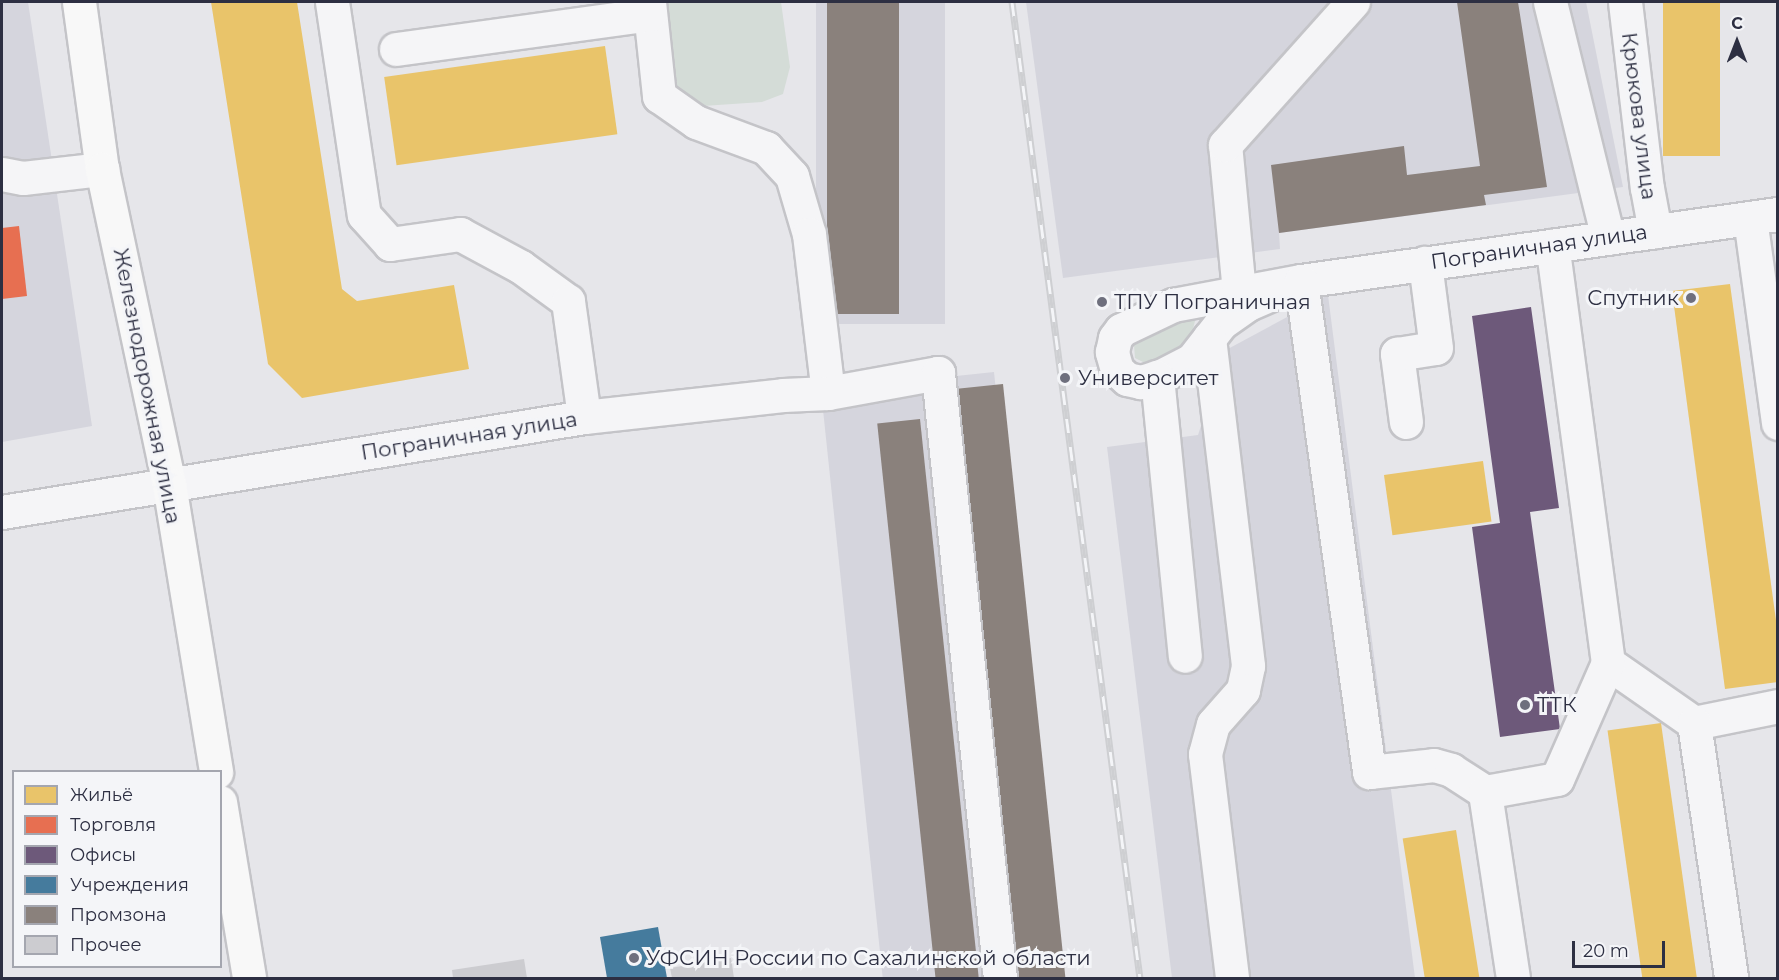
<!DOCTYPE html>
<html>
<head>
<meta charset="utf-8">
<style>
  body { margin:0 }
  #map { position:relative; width:1779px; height:980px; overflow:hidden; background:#e6e6ea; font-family:Montserrat,sans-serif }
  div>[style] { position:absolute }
  .built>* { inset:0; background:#d5d5dd; transform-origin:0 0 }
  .green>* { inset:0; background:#d4dcd7 }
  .homes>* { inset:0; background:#e9c46a; transform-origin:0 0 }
  .shops>* { inset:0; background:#e76f51 }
  .offices>* { inset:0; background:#6d597a }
  .public>* { inset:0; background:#457b9d }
  .industry>* { inset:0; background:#8a817c; transform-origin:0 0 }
  .building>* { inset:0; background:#ccccd0 }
  .roads { filter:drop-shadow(2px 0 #c4c4c8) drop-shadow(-2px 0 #c4c4c8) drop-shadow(0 2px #c4c4c8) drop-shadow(0 -2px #c4c4c8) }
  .minor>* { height:33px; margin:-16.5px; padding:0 16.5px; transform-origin:16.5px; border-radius:16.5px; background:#f5f5f7 }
  .major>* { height:33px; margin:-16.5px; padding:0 16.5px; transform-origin:16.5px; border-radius:16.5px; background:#f8f8f8 }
  .rail>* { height:7px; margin-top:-3.5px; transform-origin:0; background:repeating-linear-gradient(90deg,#f4f5f8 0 14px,#cecfd2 0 28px); box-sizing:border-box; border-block:2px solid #cecfd2 }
  .dots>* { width:16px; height:16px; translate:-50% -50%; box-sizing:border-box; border:3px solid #f4f5f8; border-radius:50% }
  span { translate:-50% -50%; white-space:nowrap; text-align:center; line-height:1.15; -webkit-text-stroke:6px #f4f5f8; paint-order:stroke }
  .street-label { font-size:21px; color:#2d2f42 }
  .poi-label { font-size:21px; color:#2d2f42 }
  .right { translate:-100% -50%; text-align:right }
  .left { translate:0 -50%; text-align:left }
  .frame { position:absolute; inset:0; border:3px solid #2d2f42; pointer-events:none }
  .legend { position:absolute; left:12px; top:770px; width:210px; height:198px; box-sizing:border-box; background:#f4f5f8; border:2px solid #a4a6af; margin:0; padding:8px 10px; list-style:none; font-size:18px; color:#2d2f42 }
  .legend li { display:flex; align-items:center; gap:12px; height:30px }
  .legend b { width:30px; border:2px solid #a4a6af }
  .north { position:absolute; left:1707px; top:12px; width:60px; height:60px; -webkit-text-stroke:4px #f4f5f8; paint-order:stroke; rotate:0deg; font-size:16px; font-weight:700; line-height:24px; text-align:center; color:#2d2f42 }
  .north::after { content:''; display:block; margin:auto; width:21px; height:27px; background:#2d2f42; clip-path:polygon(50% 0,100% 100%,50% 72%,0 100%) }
  .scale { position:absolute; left:1572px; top:941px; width:93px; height:27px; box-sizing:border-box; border:3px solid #2d2f42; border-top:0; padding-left:8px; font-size:18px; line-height:21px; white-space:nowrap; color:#2d2f42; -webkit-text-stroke:4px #f4f5f8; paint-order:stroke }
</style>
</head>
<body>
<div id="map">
  <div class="built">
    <div style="clip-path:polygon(2px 2px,28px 2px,92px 426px,2px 442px)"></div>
    <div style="left:816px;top:2px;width:129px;height:322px"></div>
    <div style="clip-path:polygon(1026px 2px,1586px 2px,1623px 187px,1279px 233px,1280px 249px,1063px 278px)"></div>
    <div style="clip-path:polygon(1328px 295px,1415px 978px,1172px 978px,1107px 447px,1198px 435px,1226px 350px)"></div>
    <div style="left:994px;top:372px;width:610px;height:174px;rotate:84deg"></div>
  </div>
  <div class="green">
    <div style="clip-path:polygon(662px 2px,781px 2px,790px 67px,783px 94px,762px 102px,703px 106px,685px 101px,670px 88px)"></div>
    <div style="clip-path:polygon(1187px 317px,1195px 321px,1189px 345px,1147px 364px,1135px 358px,1134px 345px,1140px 338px)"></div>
  </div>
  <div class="homes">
    <div style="clip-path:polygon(211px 2px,297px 2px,342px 289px,357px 301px,454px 285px,469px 369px,302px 398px,268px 364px)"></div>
    <div style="left:1663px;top:2px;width:57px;height:154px"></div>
    <div style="left:605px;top:46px;width:89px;height:223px;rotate:82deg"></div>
    <div style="clip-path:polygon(1730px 284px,1778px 635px,1778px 682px,1725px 689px,1672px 291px)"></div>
    <div style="left:1483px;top:461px;width:61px;height:100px;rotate:82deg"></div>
    <div style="left:1661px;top:723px;width:257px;height:54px;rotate:82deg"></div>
    <div style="left:1456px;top:830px;width:150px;height:54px;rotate:81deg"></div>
  </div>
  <div class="shops">
    <div style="clip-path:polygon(19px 226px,27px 296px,2px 299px,2px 228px)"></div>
  </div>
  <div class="offices">
    <div style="clip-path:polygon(1531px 307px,1559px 508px,1530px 512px,1560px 729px,1500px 737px,1472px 527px,1500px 523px,1472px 316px)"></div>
  </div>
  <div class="public">
    <div style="clip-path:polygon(658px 927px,667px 978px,607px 978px,600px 937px)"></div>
  </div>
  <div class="industry">
    <div style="left:827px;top:2px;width:72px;height:312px"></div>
    <div style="clip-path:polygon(1457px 2px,1518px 2px,1547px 187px,1484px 195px,1486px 205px,1279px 233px,1271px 165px,1404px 146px,1407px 175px,1480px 166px)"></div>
    <div style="left:1003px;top:384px;width:598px;height:46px;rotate:84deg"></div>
    <div style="left:920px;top:419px;width:562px;height:43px;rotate:84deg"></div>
  </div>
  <div class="building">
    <div style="clip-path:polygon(731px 958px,734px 978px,672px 978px,670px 968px)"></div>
    <div style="clip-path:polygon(524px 959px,527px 978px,453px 978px,452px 970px)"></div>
  </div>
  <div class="roads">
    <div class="minor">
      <div style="left:332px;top:2px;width:215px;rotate:81.5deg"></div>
      <div style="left:364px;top:215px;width:39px;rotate:48deg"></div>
      <div style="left:390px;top:244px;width:71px;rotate:-8.1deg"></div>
      <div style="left:460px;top:234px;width:69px;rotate:28.4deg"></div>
      <div style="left:521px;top:267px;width:58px;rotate:35.9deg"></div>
      <div style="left:568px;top:301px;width:117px;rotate:82.1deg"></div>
      <div style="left:649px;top:2px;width:95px;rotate:83.9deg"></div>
      <div style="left:659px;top:96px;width:45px;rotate:35.1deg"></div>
      <div style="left:696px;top:122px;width:75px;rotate:20.4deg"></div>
      <div style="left:766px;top:148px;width:38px;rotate:47deg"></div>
      <div style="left:792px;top:176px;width:60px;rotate:73.7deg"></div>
      <div style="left:809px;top:234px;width:160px;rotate:83.2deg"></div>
      <div style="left:1550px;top:2px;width:243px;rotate:76.2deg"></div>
      <div style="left:1625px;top:2px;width:187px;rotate:83.3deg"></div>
      <div style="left:1647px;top:188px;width:44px;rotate:79.5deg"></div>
      <div style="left:396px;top:49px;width:256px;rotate:-7.8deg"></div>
      <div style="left:2px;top:174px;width:21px;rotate:11deg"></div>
      <div style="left:23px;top:178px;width:80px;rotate:-6.5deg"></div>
      <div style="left:1750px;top:218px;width:207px;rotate:82.2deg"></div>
      <div style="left:1301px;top:281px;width:58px;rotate:156.5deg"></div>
      <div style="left:1248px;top:304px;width:33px;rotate:145deg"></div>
      <div style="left:1221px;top:323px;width:47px;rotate:128.1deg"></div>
      <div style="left:1192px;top:360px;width:36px;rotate:153deg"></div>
      <div style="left:1160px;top:376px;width:20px;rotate:162deg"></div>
      <div style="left:1141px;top:382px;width:14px;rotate:-168deg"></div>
      <div style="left:1127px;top:379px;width:13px;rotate:-138deg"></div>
      <div style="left:1117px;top:370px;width:19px;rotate:-106deg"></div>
      <div style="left:1112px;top:352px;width:14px;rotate:-78deg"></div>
      <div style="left:1115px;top:338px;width:10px;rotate:-53deg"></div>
      <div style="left:1121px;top:330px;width:58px;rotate:-25.7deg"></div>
      <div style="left:1173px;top:305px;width:130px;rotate:-10.6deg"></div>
      <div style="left:1301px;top:281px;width:482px;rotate:-8deg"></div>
      <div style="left:1301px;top:281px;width:496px;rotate:82.1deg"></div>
      <div style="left:1369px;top:772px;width:65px;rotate:-6.1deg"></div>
      <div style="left:1434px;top:765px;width:18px;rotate:16deg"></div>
      <div style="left:1451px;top:770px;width:40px;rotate:32.9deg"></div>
      <div style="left:1239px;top:292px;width:148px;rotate:-95.4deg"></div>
      <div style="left:1225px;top:145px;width:192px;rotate:-48.2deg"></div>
      <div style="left:1209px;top:338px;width:330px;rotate:83.2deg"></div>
      <div style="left:1248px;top:666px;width:25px;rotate:102deg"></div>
      <div style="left:1243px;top:690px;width:45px;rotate:131.4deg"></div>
      <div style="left:1213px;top:724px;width:31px;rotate:105deg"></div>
      <div style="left:1205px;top:754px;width:226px;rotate:83.1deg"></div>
      <div style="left:1157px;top:377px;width:280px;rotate:84.3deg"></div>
      <div style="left:1406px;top:422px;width:69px;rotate:-97.5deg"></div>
      <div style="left:1397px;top:354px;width:39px;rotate:-9deg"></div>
      <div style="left:1436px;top:348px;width:86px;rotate:-97.4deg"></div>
      <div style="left:2px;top:512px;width:590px;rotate:-9.27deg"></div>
      <div style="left:584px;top:417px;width:200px;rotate:-6.3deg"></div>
      <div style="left:783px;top:395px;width:45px;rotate:-2.5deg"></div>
      <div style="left:828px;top:393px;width:112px;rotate:-10.3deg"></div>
      <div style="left:938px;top:373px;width:608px;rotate:84.15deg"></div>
      <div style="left:1608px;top:663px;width:105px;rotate:34.9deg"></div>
      <div style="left:1694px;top:723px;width:86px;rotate:-11.4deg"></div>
      <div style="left:1694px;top:723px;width:258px;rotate:81.7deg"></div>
      <div style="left:1513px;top:978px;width:188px;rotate:-98.6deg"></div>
      <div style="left:1485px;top:792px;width:73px;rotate:-10.2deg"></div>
      <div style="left:1557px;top:779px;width:127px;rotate:-66.3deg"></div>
      <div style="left:1608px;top:663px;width:421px;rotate:-97.6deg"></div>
    </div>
    <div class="major">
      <div style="left:79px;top:2px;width:169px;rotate:82.2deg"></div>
      <div style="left:102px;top:169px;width:322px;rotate:78deg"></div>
      <div style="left:169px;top:484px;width:292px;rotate:80.7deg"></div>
      <div style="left:220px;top:802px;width:178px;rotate:80.6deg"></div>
    </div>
  </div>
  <div class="rail">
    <div style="left:1012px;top:2px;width:984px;rotate:82.53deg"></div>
  </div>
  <div class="dots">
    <div style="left:1691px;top:298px;background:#6e6f7d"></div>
    <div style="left:1102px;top:302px;background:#6e6f7d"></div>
    <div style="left:1065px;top:378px;background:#6e6f7d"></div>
    <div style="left:1525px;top:705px;background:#6e6f7d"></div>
    <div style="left:634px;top:958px;background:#6e6f7d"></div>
  </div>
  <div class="street-label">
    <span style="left:1639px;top:116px;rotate:83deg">Крюкова улица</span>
    <span style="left:1539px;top:247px;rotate:-8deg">Пограничная улица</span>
    <span style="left:147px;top:386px;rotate:79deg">Железнодорожная улица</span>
    <span style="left:469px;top:436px;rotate:-9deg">Пограничная улица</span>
  </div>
  <div class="poi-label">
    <span class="right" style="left:1679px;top:298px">Спутник</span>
    <span class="left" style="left:1114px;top:302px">ТПУ Пограничная</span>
    <span class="left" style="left:1078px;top:378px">Университет</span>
    <span class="left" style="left:1537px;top:705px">ТТК</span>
    <span class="left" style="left:646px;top:958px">УФСИН России по Сахалинской области</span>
  </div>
  <div class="frame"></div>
  <ul class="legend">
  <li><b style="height:16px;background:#e9c46a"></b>Жильё</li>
  <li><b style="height:16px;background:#e76f51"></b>Торговля</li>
  <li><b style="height:16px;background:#6d597a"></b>Офисы</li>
  <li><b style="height:16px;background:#457b9d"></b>Учреждения</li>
  <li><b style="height:16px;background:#8a817c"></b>Промзона</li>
  <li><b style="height:16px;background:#ccccd0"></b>Прочее</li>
  </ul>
  <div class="north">С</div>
  <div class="scale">20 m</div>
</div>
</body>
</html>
